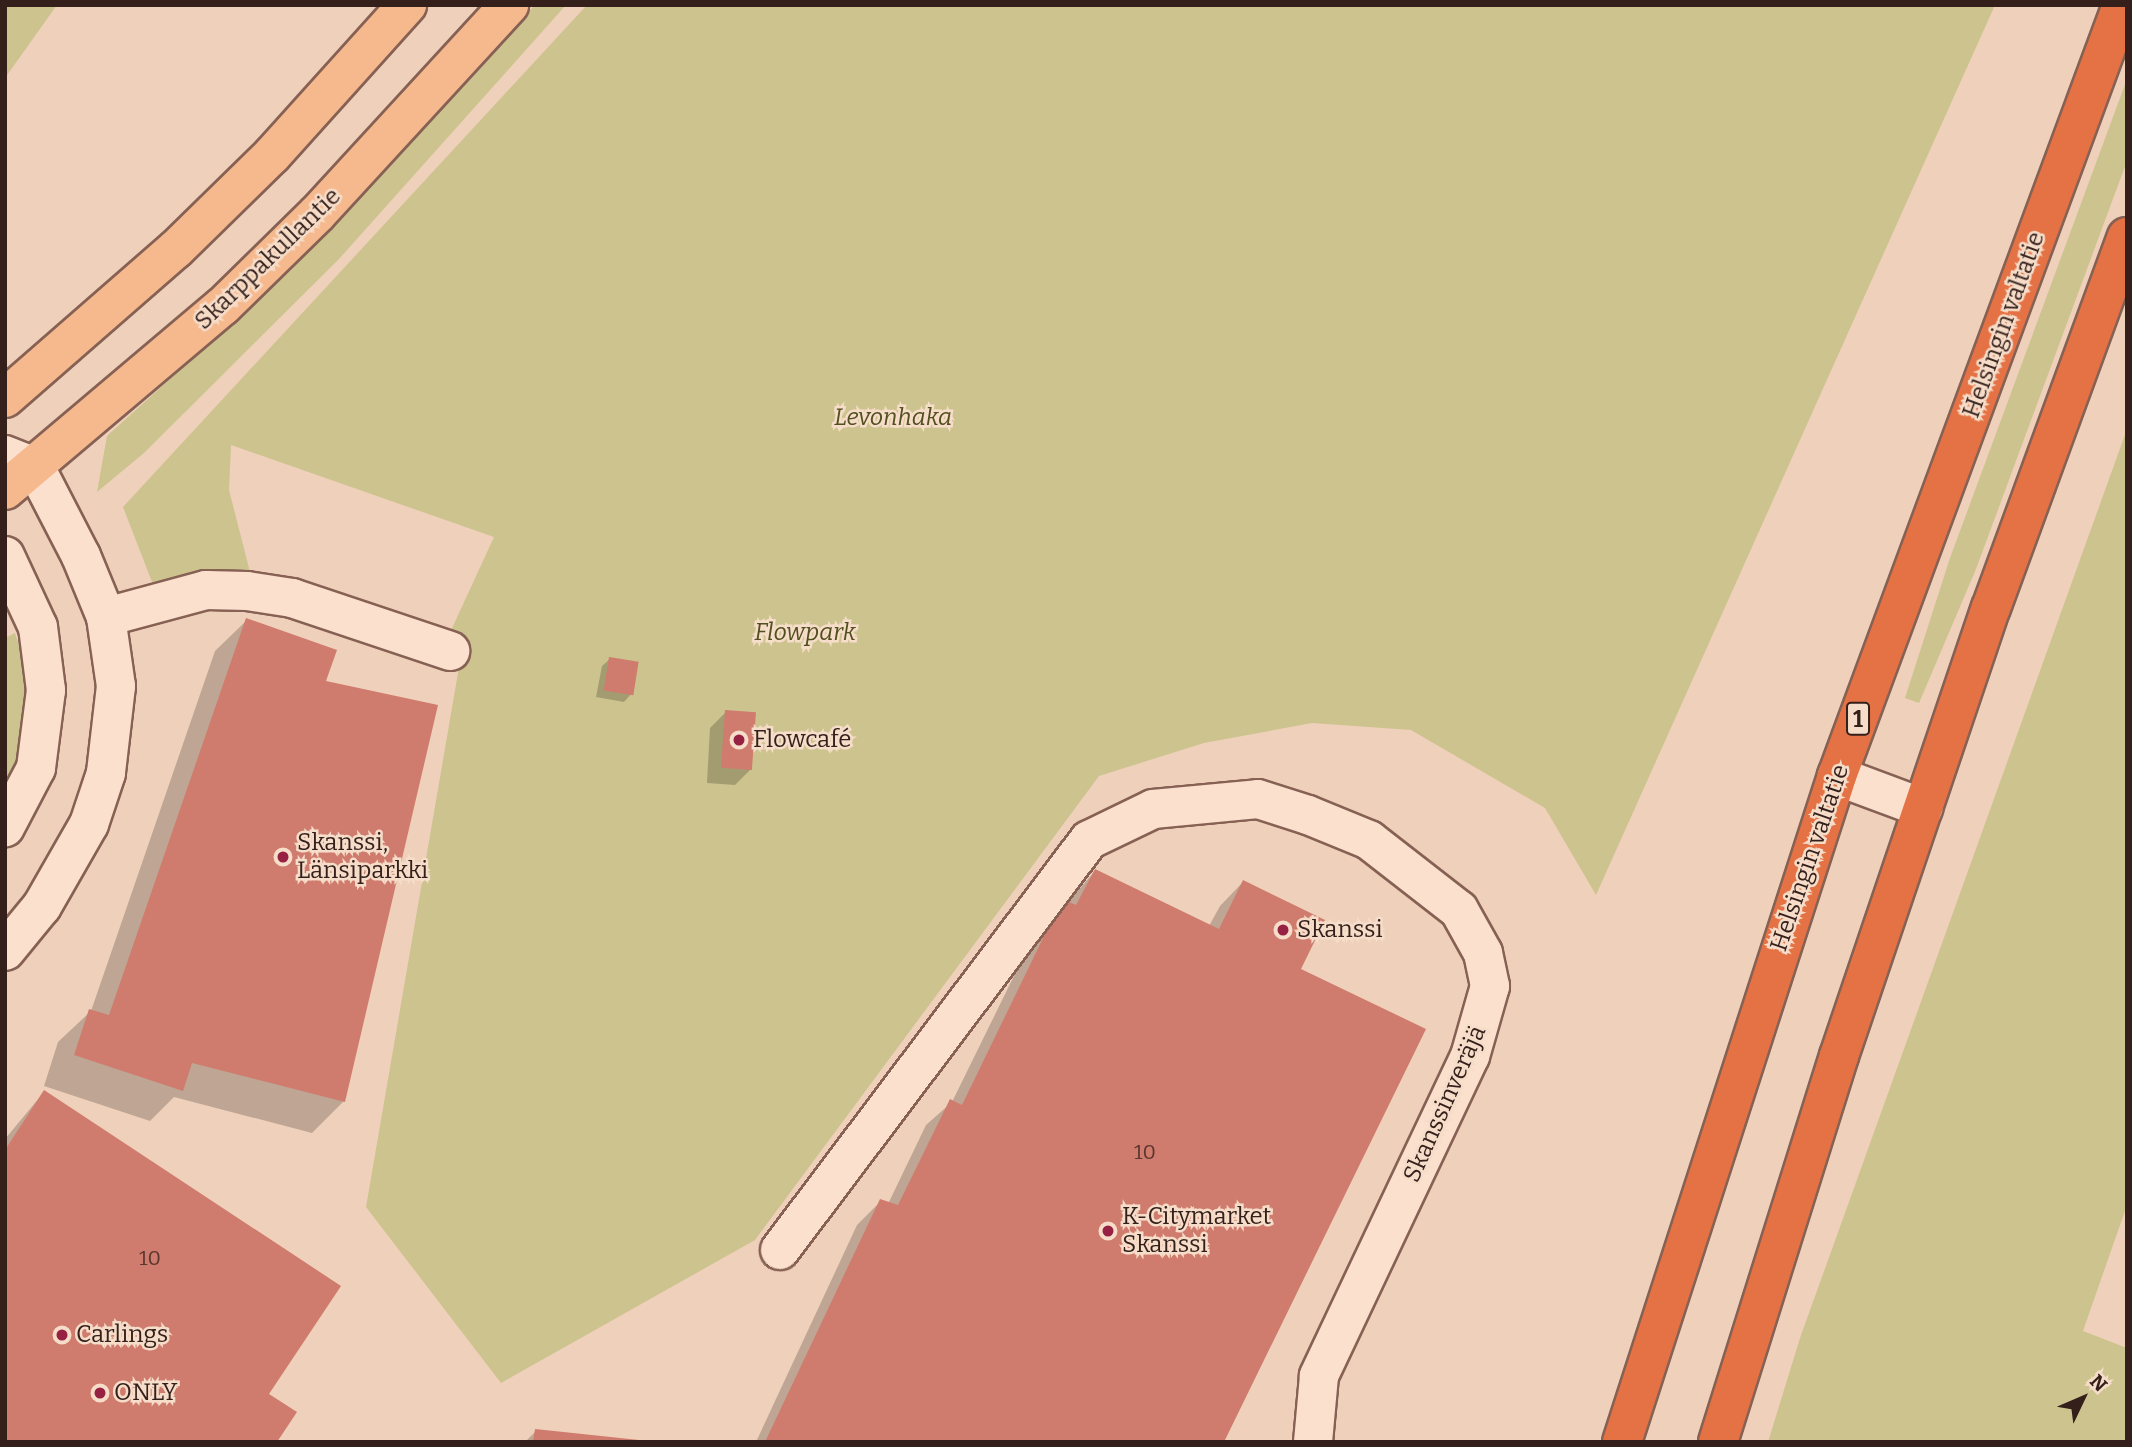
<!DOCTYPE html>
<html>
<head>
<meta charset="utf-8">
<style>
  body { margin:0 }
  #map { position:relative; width:2132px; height:1447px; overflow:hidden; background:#efd0ba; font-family:Bitter,serif }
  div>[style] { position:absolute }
  .green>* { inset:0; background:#cdc38e }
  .shadow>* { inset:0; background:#0003 }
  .building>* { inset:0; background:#cf7b6d; transform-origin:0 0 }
  .roads { filter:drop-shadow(2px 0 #866154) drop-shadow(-2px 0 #866154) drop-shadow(0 2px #866154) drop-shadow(0 -2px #866154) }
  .minor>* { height:38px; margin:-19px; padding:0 19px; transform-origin:19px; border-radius:19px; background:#fae0cd }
  .major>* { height:38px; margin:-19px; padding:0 19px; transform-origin:19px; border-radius:19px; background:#f6b98e }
  .highway>* { height:38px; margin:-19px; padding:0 19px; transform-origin:19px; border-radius:19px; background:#e57244 }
  .dots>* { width:19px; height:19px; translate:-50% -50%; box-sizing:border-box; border:4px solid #f6ddc9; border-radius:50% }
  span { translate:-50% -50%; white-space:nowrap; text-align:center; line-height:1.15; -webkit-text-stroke:5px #f6ddc9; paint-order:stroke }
  .number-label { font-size:21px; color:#5b362f }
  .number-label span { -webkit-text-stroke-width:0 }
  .shield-label span { padding:2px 5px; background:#f6ddc9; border:2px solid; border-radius:5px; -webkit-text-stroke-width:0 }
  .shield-label { font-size:23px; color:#341f1a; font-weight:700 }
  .street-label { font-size:24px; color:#341f1a }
  .park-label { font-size:24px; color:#52501f; font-style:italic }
  .poi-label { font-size:24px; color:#341f1a }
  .left { translate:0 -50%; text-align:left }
  .frame { position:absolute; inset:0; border:7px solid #341f1a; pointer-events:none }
  .north { position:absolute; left:2048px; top:1363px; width:70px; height:70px; -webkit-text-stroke:5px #f6ddc9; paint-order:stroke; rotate:46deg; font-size:19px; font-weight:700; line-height:28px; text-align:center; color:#341f1a }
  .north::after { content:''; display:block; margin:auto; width:24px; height:32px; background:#341f1a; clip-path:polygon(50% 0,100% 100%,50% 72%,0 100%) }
</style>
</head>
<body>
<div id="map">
  <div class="green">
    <div style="clip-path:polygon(5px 5px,57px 5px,5px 78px)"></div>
    <div style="clip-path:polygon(535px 5px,566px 5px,339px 259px,144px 453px,97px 492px,107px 436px,291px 270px)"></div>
    <div style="clip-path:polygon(587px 5px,1995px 5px,1596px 895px,1545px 808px,1411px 730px,1312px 723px,1204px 743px,1099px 776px,755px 1240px,501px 1383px,366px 1207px,463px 644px,448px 637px,494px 537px,231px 445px,229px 490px,250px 572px,152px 582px,123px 507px)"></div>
    <div style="clip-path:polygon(2127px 79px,2127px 161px,1976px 569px,1919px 703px,1905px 698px,1950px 558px)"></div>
    <div style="clip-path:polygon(2127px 429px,2127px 1205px,2083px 1331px,2127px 1348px,2127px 1442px,1768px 1442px,1800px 1338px)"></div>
    <div style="clip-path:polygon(15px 633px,25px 663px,28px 710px,19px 776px,5px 804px,5px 638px)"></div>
  </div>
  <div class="shadow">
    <div style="clip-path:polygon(247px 620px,323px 682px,344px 1101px,312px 1133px,174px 1097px,150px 1121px,44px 1086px,58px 1042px,91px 1011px,215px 651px)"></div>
    <div style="clip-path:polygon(610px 659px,631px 694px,624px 702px,596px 697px,602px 666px)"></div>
    <div style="clip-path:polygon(726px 712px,751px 769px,735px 785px,707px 783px,710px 728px)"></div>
    <div style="clip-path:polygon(1095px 871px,1209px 926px,1220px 906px,1243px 882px,1299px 969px,1223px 1442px,756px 1442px,857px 1225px,881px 1201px,888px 1204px,926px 1125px,952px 1102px,1039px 925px,1067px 903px)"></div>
    <div style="clip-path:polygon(44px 1092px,267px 1394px,5px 1442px,5px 1139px)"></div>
    <div style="clip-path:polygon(536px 1431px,633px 1442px,525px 1442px)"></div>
  </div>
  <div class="building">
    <div style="clip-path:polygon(246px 618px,337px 650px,326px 681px,438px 705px,345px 1102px,192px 1063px,183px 1091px,74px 1055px,89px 1009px,109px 1015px)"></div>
    <div style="left:609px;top:657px;width:30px;height:34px;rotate:9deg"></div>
    <div style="left:725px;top:710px;width:31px;height:58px;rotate:4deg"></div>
    <div style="clip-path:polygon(1095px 869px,1219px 929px,1243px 880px,1325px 920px,1301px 969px,1426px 1029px,1224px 1442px,765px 1442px,880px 1199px,898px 1205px,950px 1099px,962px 1105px,1062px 899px,1076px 905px)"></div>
    <div style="clip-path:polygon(44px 1090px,341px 1286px,269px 1394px,297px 1412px,277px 1442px,5px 1442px,5px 1150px)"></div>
    <div style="clip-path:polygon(535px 1429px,639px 1440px,639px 1442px,533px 1442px)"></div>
  </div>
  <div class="roads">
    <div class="minor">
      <div style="left:5px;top:455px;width:32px;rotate:22deg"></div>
      <div style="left:35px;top:467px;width:100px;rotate:62.7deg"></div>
      <div style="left:81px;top:556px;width:66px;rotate:67.7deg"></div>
      <div style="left:106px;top:617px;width:70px;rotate:81.8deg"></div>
      <div style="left:116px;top:686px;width:88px;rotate:96.6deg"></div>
      <div style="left:106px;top:773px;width:54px;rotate:108.4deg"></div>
      <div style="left:89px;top:824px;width:95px;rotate:119.8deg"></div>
      <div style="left:42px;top:906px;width:58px;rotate:129.4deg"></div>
      <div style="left:5px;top:556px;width:78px;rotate:65.1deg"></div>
      <div style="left:38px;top:627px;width:64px;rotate:82.8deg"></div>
      <div style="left:46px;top:690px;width:79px;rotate:97.3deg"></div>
      <div style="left:36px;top:768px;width:67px;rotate:117.7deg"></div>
      <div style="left:106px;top:617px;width:104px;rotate:-15.1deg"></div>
      <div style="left:206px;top:590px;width:41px;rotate:1.4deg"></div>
      <div style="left:247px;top:591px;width:46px;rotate:8.8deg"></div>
      <div style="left:292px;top:598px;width:167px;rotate:18.5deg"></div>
      <div style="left:1837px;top:776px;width:92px;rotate:20.4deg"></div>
      <div style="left:780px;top:1250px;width:513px;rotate:-53deg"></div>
      <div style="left:1089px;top:840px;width:71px;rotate:-25.8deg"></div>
      <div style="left:1153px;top:809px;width:105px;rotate:-5.4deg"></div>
      <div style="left:1258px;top:799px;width:52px;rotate:17.7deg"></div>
      <div style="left:1308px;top:815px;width:66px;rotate:22.3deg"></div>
      <div style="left:1369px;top:840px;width:114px;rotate:37.9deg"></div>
      <div style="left:1459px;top:910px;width:49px;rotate:60.8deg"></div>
      <div style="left:1483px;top:953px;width:34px;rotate:78deg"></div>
      <div style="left:1490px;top:986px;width:73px;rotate:105.9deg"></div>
      <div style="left:1470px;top:1056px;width:354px;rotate:115.3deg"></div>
      <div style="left:1319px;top:1376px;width:66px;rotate:95.2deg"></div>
    </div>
    <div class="major">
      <div style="left:5px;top:398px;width:227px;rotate:-41.1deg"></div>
      <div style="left:176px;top:249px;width:134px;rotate:-44.4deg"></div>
      <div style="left:272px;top:155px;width:202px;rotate:-48deg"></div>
      <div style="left:5px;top:490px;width:285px;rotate:-40.2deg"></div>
      <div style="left:223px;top:306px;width:132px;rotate:-44.4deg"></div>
      <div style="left:317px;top:214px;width:284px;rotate:-47.4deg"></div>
    </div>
    <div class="highway">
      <div style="left:1622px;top:1442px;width:700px;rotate:-72.11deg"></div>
      <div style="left:1837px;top:776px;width:822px;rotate:-69.71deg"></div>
      <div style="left:1718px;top:1442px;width:405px;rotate:-72.6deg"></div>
      <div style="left:1839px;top:1056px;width:473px;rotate:-71.3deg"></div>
      <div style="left:1991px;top:608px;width:395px;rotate:-69.9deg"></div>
    </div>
  </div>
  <div class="dots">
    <div style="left:739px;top:740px;background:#972143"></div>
    <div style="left:283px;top:857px;background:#972143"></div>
    <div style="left:1283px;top:930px;background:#972143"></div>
    <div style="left:1108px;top:1231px;background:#972143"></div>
    <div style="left:62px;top:1335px;background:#972143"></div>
    <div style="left:100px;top:1393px;background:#972143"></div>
  </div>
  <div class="number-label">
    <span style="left:1145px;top:1152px">10</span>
    <span style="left:150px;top:1258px">10</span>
  </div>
  <div class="shield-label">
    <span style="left:1858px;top:719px">1</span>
  </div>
  <div class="street-label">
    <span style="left:268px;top:259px;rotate:-44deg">Skarppakullantie</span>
    <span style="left:2004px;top:325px;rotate:-70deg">Helsingin valtatie</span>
    <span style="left:1810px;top:858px;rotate:-71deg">Helsingin valtatie</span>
    <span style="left:1445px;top:1104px;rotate:-66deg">Skanssinveräjä</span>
  </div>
  <div class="park-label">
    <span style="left:893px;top:418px">Levonhaka</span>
    <span style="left:805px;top:633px">Flowpark</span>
  </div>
  <div class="poi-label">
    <span class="left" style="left:753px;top:740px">Flowcafé</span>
    <span class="left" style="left:297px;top:857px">Skanssi,<br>Länsiparkki</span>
    <span class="left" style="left:1297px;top:930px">Skanssi</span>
    <span class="left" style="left:1122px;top:1231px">K-Citymarket<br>Skanssi</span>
    <span class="left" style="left:76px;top:1335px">Carlings</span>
    <span class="left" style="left:114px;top:1393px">ONLY</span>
  </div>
  <div class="frame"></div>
  <div class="north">N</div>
</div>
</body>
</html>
